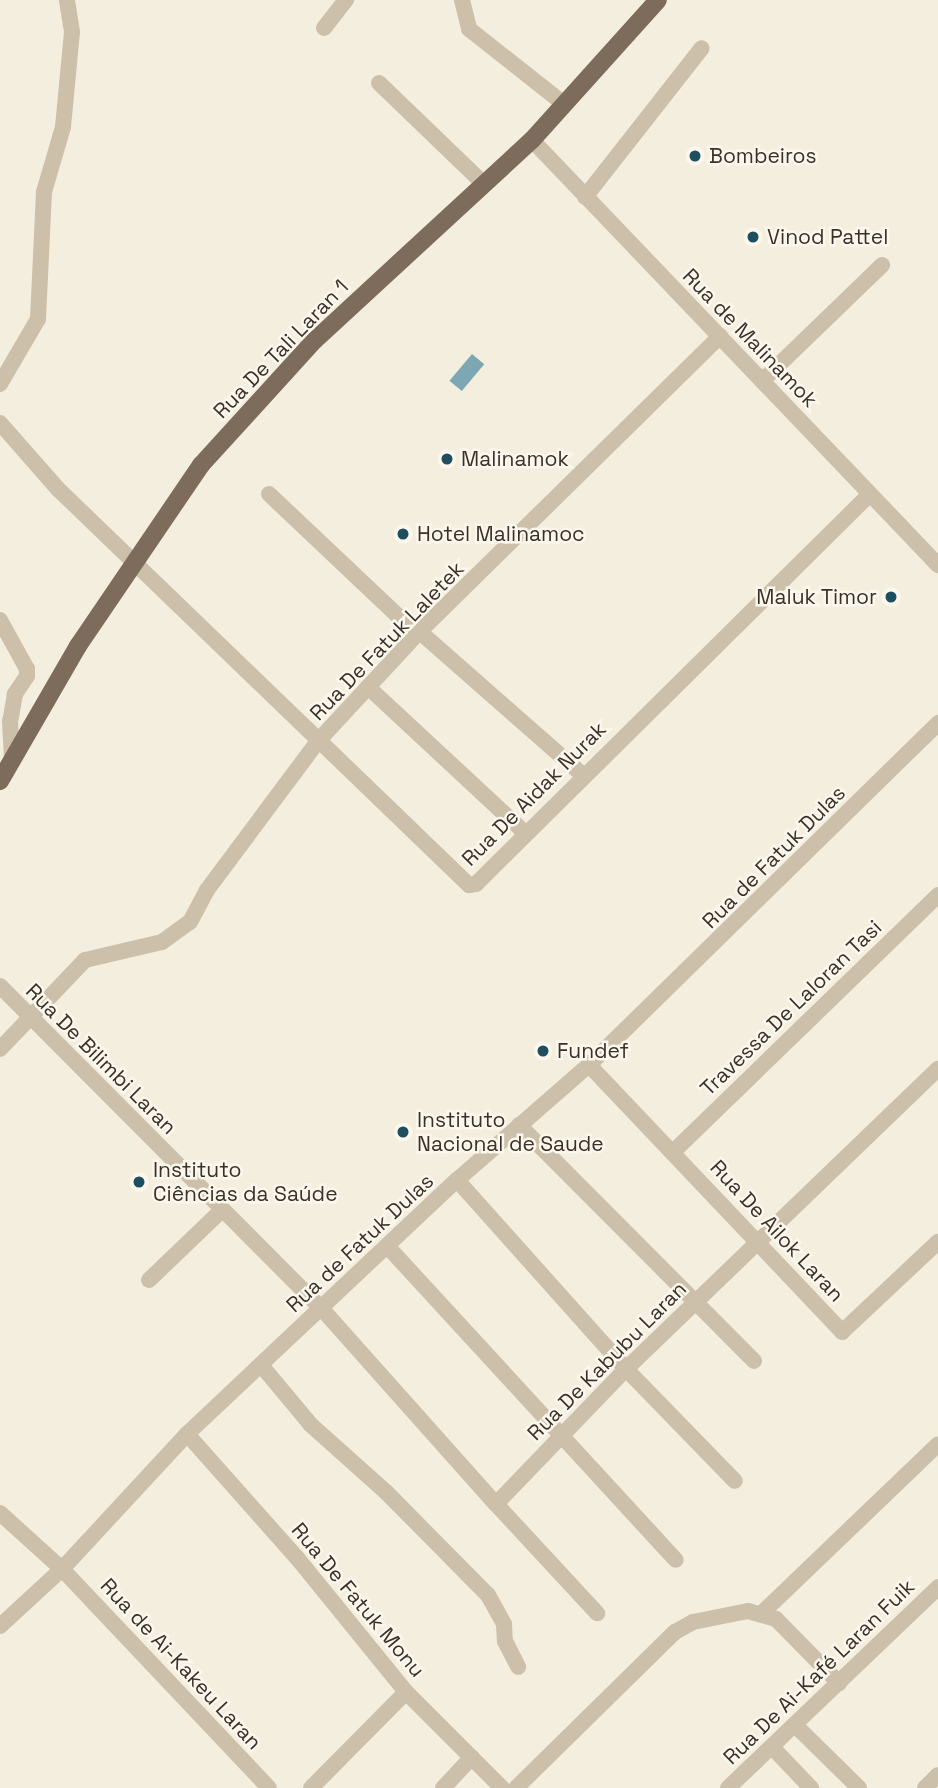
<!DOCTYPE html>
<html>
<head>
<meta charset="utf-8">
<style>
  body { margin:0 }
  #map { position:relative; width:938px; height:1788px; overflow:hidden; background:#f4eedf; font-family:"Space Grotesk",sans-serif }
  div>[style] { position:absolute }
  .water>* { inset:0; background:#7da7b2; transform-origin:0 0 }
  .minor>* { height:16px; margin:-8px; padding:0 8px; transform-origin:8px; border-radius:8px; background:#cdc0aa }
  .major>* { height:18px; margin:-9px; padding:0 9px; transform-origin:9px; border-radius:9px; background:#7d6c5b }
  .dots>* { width:19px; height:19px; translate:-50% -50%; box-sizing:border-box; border:4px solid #fbf7ec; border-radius:50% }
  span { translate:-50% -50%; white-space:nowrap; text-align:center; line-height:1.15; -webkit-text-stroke:5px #fbf7ec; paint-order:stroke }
  .poi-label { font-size:21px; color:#3a322a }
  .left { translate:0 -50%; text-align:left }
  .right { translate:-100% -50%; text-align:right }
  .street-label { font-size:21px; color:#3a322a }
</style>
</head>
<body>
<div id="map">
  <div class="water">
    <div style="left:472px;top:354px;width:16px;height:35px;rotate:40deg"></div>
  </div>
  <div class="minor">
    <div style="left:462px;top:0;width:30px;rotate:76deg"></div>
    <div style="left:469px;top:29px;width:121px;rotate:38.3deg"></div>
    <div style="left:324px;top:28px;width:36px;rotate:-52deg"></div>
    <div style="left:379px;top:83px;width:146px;rotate:43.9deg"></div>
    <div style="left:532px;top:140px;width:588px;rotate:46.31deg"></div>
    <div style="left:585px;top:197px;width:189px;rotate:-51.9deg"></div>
    <div style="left:762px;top:381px;width:167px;rotate:-44deg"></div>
    <div style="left:0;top:384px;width:75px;rotate:-59.7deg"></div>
    <div style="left:38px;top:319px;width:127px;rotate:-87.3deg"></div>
    <div style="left:44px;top:192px;width:68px;rotate:-73.7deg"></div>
    <div style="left:63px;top:127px;width:95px;rotate:-84.6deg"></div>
    <div style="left:72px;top:32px;width:32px;rotate:-99deg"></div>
    <div style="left:0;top:423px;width:88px;rotate:48.7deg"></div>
    <div style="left:58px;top:489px;width:571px;rotate:43.94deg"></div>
    <div style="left:469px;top:885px;width:7px;rotate:-8deg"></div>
    <div style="left:476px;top:884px;width:554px;rotate:-44.71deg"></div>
    <div style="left:269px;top:494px;width:204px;rotate:43.4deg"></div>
    <div style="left:0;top:620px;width:56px;rotate:61.1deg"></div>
    <div style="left:27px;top:669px;width:7px;rotate:90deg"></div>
    <div style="left:27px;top:676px;width:22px;rotate:124deg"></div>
    <div style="left:15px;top:694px;width:27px;rotate:100deg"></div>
    <div style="left:10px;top:721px;width:39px;rotate:87deg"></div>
    <div style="left:420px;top:632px;width:217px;rotate:41.3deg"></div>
    <div style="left:368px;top:687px;width:214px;rotate:42.9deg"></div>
    <div style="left:0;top:986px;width:456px;rotate:45.1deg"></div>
    <div style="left:322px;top:1309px;width:261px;rotate:48.3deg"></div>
    <div style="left:496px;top:1504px;width:187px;rotate:-46.1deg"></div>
    <div style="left:626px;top:1369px;width:433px;rotate:-43.9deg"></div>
    <div style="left:0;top:1049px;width:123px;rotate:-46.3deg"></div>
    <div style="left:85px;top:960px;width:79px;rotate:-13.2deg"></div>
    <div style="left:162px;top:942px;width:34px;rotate:-36deg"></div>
    <div style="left:190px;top:922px;width:36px;rotate:-62deg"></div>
    <div style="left:207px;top:890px;width:187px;rotate:-53.3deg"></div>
    <div style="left:319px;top:740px;width:144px;rotate:-47.2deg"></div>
    <div style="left:417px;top:634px;width:425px;rotate:-44.5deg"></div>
    <div style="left:589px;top:1065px;width:368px;rotate:46.5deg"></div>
    <div style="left:842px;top:1332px;width:132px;rotate:-43.2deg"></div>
    <div style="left:519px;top:1125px;width:333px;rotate:45.1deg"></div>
    <div style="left:674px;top:1151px;width:368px;rotate:-44.1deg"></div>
    <div style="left:457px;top:1180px;width:254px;rotate:48.2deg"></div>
    <div style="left:626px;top:1369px;width:156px;rotate:45.8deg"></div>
    <div style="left:388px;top:1247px;width:425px;rotate:47.4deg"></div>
    <div style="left:149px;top:1280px;width:101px;rotate:-43.8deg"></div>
    <div style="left:261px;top:1365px;width:78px;rotate:50.2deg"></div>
    <div style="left:311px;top:1425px;width:101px;rotate:41.8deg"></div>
    <div style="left:386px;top:1492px;width:145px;rotate:45.3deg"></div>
    <div style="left:488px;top:1595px;width:33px;rotate:61deg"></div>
    <div style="left:504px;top:1624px;width:17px;rotate:87deg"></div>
    <div style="left:505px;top:1641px;width:29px;rotate:63deg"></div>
    <div style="left:187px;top:1434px;width:167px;rotate:48.4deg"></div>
    <div style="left:298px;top:1559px;width:171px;rotate:50.9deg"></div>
    <div style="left:406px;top:1692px;width:136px;rotate:45deg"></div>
    <div style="left:496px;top:1504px;width:149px;rotate:47.2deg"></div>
    <div style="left:0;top:1513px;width:84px;rotate:42.1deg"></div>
    <div style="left:62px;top:1569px;width:301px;rotate:46.6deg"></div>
    <div style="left:761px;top:1614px;width:245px;rotate:-43.8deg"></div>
    <div style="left:0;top:1626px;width:84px;rotate:-42.6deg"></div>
    <div style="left:62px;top:1569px;width:184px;rotate:-47.2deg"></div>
    <div style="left:187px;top:1434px;width:371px;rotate:-43.3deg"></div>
    <div style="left:457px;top:1180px;width:175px;rotate:-41.1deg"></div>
    <div style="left:589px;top:1065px;width:489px;rotate:-44.4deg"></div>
    <div style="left:795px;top:1725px;width:90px;rotate:44.5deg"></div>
    <div style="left:772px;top:1747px;width:57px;rotate:46.4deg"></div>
    <div style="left:311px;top:1788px;width:135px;rotate:-45.3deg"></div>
    <div style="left:443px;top:1788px;width:42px;rotate:-46.9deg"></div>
    <div style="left:516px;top:1788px;width:223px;rotate:-44.5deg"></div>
    <div style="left:675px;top:1632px;width:21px;rotate:-29deg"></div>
    <div style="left:693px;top:1622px;width:56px;rotate:-11.3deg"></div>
    <div style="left:748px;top:1611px;width:29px;rotate:16deg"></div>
    <div style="left:776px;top:1619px;width:90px;rotate:45.5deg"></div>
    <div style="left:728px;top:1788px;width:291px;rotate:-43.7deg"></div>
    <div style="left:925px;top:1788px;width:18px;rotate:-45deg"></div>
  </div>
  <div class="major">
    <div style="left:0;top:781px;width:156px;rotate:-60deg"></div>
    <div style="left:78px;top:646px;width:219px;rotate:-55.8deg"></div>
    <div style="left:201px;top:465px;width:168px;rotate:-47.7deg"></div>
    <div style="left:314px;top:341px;width:297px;rotate:-42.7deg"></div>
    <div style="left:532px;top:140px;width:188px;rotate:-48deg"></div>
  </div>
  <div class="dots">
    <div style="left:695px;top:156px;background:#1e4f5e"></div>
    <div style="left:753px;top:237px;background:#1e4f5e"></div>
    <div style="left:447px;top:459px;background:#1e4f5e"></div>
    <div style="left:403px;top:534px;background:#1e4f5e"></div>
    <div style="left:891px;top:597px;background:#1e4f5e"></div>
    <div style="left:543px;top:1051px;background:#1e4f5e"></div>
    <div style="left:403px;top:1132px;background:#1e4f5e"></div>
    <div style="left:139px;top:1182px;background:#1e4f5e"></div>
  </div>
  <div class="poi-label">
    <span class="left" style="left:709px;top:156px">Bombeiros</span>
    <span class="left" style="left:767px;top:237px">Vinod Pattel</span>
    <span class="left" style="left:461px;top:459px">Malinamok</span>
    <span class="left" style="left:417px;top:534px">Hotel Malinamoc</span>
    <span class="right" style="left:877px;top:597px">Maluk Timor</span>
    <span class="left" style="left:557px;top:1051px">Fundef</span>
    <span class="left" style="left:417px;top:1132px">Instituto<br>Nacional de Saude</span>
    <span class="left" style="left:153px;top:1182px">Instituto<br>Ciências da Saúde</span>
  </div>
  <div class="street-label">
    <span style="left:750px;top:338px;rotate:46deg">Rua de Malinamok</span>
    <span style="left:281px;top:349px;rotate:-46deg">Rua De Tali Laran 1</span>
    <span style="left:387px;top:641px;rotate:-46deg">Rua De Fatuk Laletek</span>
    <span style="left:534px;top:794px;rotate:-45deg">Rua De Aidak Nurak</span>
    <span style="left:774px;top:857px;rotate:-45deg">Rua de Fatuk Dulas</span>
    <span style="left:791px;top:1008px;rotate:-44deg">Travessa De Laloran Tasi</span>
    <span style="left:101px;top:1059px;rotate:45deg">Rua De Bilimbi Laran</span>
    <span style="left:777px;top:1231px;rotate:47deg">Rua De Ailok Laran</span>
    <span style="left:360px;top:1243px;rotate:-43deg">Rua de Fatuk Dulas</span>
    <span style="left:607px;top:1361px;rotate:-45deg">Rua De Kabubu Laran</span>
    <span style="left:358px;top:1600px;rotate:50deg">Rua De Fatuk Monu</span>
    <span style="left:181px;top:1664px;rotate:47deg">Rua de Ai-Kakeu Laran</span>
    <span style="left:819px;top:1672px;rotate:-44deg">Rua De Ai-Kafé Laran Fuik</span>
  </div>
</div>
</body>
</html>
